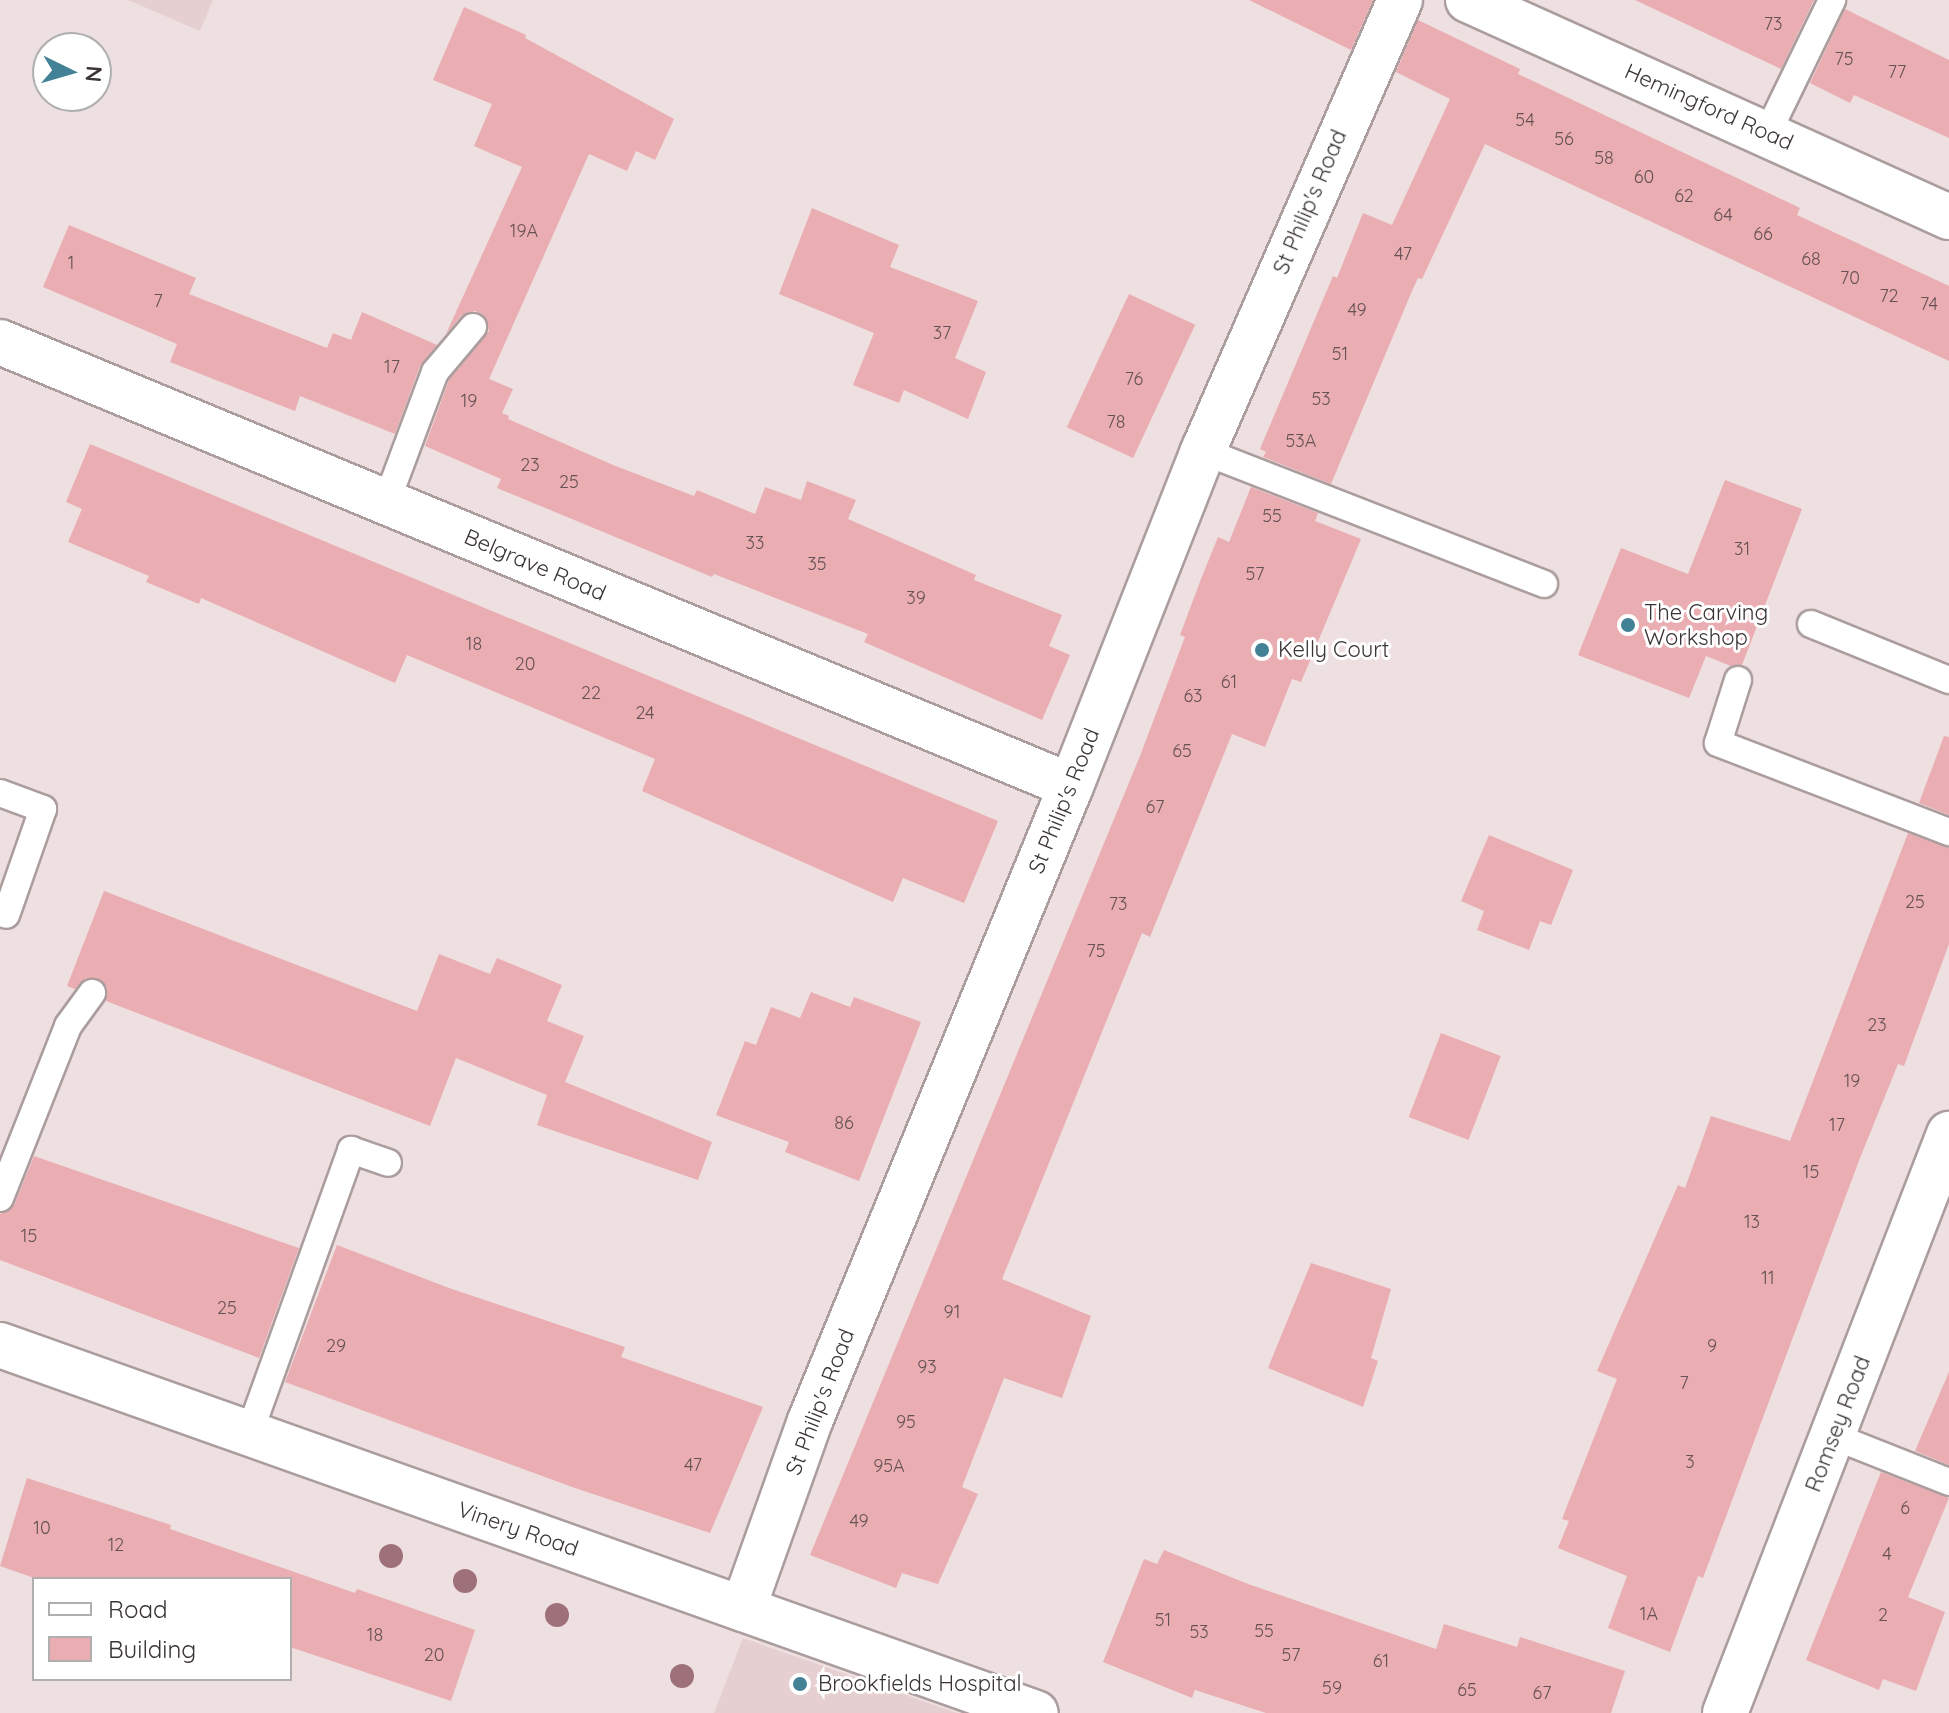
<!DOCTYPE html>
<html>
<head>
<meta charset="utf-8">
<style>
  body { margin:0 }
  #map { position:relative; width:1949px; height:1713px; overflow:hidden; background:#eedfe0; font-family:Quicksand,sans-serif }
  div>[style] { position:absolute }
  .built>* { inset:0; background:#e6cfd0 }
  .building>* { inset:0; background:#eaadb2; transform-origin:0 0 }
  .roads { filter:drop-shadow(2px 0 #ab9d9e) drop-shadow(-2px 0 #ab9d9e) drop-shadow(0 2px #ab9d9e) drop-shadow(0 -2px #ab9d9e) }
  .lane>* { height:26px; margin:-13px; padding:0 13px; transform-origin:13px; border-radius:13px; background:#fff }
  .street>* { height:44px; margin:-22px; padding:0 22px; transform-origin:22px; border-radius:22px; background:#fff }
  .trees>* { width:24px; height:24px; margin:-12px; border-radius:50%; background:#9e7079 }
  .dots>* { width:22px; height:22px; translate:-50% -50%; box-sizing:border-box; border:4px solid #fff; border-radius:50% }
  span { translate:-50% -50%; white-space:nowrap; text-align:center; line-height:1.15; -webkit-text-stroke:6px #fff; paint-order:stroke }
  .number-label { font-size:18px; color:#665254 }
  .number-label span { -webkit-text-stroke-width:0 }
  .street-label { font-size:22px; color:#3a3435 }
  .poi-label { font-size:22px; color:#3a3435 }
  .left { translate:0 -50%; text-align:left }
  .legend { position:absolute; left:32px; top:1577px; width:260px; height:104px; box-sizing:border-box; background:#fff; border:2px solid #b0aeae; margin:0; padding:10px 14px; list-style:none; font-size:24px; color:#3a3435 }
  .legend li { display:flex; align-items:center; gap:16px; height:40px }
  .legend b { width:40px; border:2px solid #b0aeae }
  .north { position:absolute; left:32px; top:32px; width:80px; height:80px; box-sizing:border-box; background:#fff; border:2px solid #b0aeae; border-radius:50%; rotate:95deg; font-size:22px; font-weight:700; line-height:32px; text-align:center; color:#3a3435 }
  .north::after { content:''; display:block; margin:auto; width:28px; height:36px; background:#438197; clip-path:polygon(50% 0,100% 100%,50% 72%,0 100%) }
</style>
</head>
<body>
<div id="map">
  <div class="built">
    <div style="clip-path:polygon(128px 0,213px 0,200px 31px)"></div>
    <div style="clip-path:polygon(743px 1638px,957px 1713px,714px 1713px)"></div>
  </div>
  <div class="building">
    <div style="clip-path:polygon(1249px 0,1373px 0,1351px 50px)"></div>
    <div style="clip-path:polygon(1635px 0,1814px 0,1781px 69px)"></div>
    <div style="clip-path:polygon(464px 7px,526px 35px,525px 38px,674px 119px,655px 160px,636px 151px,627px 171px,589px 154px,489px 379px,513px 389px,502px 413px,509px 416px,508px 419px,613px 465px,694px 496px,697px 490px,755px 514px,765px 487px,801px 500px,807px 481px,856px 500px,848px 519px,976px 575px,974px 580px,1062px 615px,1049px 646px,1070px 655px,1042px 720px,864px 642px,868px 634px,714px 574px,712px 577px,497px 488px,501px 479px,425px 446px,449px 380px,489px 331px,484px 315px,475px 311px,461px 316px,446px 334px,522px 167px,474px 146px,492px 104px,433px 80px)"></div>
    <div style="clip-path:polygon(1845px 9px,1949px 60px,1949px 138px,1854px 95px,1850px 103px,1810px 83px)"></div>
    <div style="clip-path:polygon(1418px 20px,1520px 69px,1518px 74px,1800px 208px,1797px 215px,1949px 286px,1949px 361px,1485px 144px,1422px 279px,1418px 278px,1412px 291px,1331px 484px,1263px 457px,1266px 452px,1260px 449px,1333px 276px,1337px 278px,1363px 213px,1392px 225px,1450px 99px,1396px 72px)"></div>
    <div style="clip-path:polygon(812px 208px,899px 245px,890px 267px,978px 301px,955px 358px,986px 372px,968px 419px,904px 390px,899px 403px,853px 385px,874px 333px,779px 294px)"></div>
    <div style="clip-path:polygon(69px 225px,196px 278px,189px 294px,327px 348px,333px 333px,351px 340px,362px 312px,437px 345px,420px 366px,395px 434px,300px 396px,295px 411px,170px 362px,177px 344px,43px 287px)"></div>
    <div style="left:1129px;top:294px;width:73px;height:147px;rotate:25deg"></div>
    <div style="clip-path:polygon(90px 444px,998px 821px,964px 903px,903px 878px,893px 902px,642px 791px,655px 759px,407px 655px,395px 683px,201px 598px,199px 604px,146px 582px,149px 576px,68px 542px,82px 509px,66px 502px)"></div>
    <div style="clip-path:polygon(1725px 480px,1802px 509px,1742px 665px,1731px 666px,1706px 656px,1689px 698px,1578px 655px,1621px 548px,1688px 574px)"></div>
    <div style="clip-path:polygon(1251px 487px,1318px 513px,1315px 521px,1361px 539px,1301px 682px,1292px 679px,1265px 747px,1232px 734px,1150px 937px,1142px 933px,1002px 1279px,1091px 1316px,1062px 1398px,1004px 1378px,962px 1487px,978px 1494px,938px 1584px,902px 1573px,896px 1588px,810px 1555px,1140px 756px,1185px 637px,1180px 635px,1201px 579px,1218px 537px,1229px 542px)"></div>
    <div style="clip-path:polygon(1944px 736px,1949px 737px,1949px 815px,1919px 803px)"></div>
    <div style="clip-path:polygon(1908px 833px,1949px 848px,1949px 944px,1904px 1066px,1898px 1064px,1860px 1158px,1703px 1578px,1698px 1576px,1670px 1652px,1608px 1628px,1627px 1576px,1558px 1548px,1569px 1521px,1562px 1519px,1617px 1379px,1597px 1371px,1678px 1185px,1685px 1188px,1711px 1116px,1790px 1141px)"></div>
    <div style="clip-path:polygon(1489px 835px,1573px 870px,1551px 925px,1540px 921px,1529px 950px,1477px 930px,1484px 911px,1461px 901px)"></div>
    <div style="clip-path:polygon(104px 891px,417px 1011px,439px 954px,490px 974px,497px 958px,562px 985px,547px 1021px,584px 1036px,565px 1082px,712px 1142px,698px 1180px,537px 1125px,547px 1095px,456px 1058px,430px 1126px,106px 1001px,107px 987px,101px 980px,86px 978px,75px 989px,67px 986px)"></div>
    <div style="clip-path:polygon(811px 992px,850px 1007px,854px 997px,921px 1022px,859px 1181px,785px 1152px,789px 1142px,716px 1115px,745px 1041px,756px 1045px,771px 1007px,800px 1018px)"></div>
    <div style="left:1441px;top:1033px;width:64px;height:90px;rotate:21deg"></div>
    <div style="clip-path:polygon(34px 1156px,299px 1248px,259px 1358px,0 1260px,0 1214px,14px 1205px)"></div>
    <div style="clip-path:polygon(337px 1245px,449px 1288px,625px 1347px,621px 1357px,763px 1407px,710px 1533px,575px 1488px,285px 1382px)"></div>
    <div style="clip-path:polygon(1311px 1263px,1391px 1289px,1371px 1358px,1378px 1361px,1363px 1407px,1268px 1368px)"></div>
    <div style="clip-path:polygon(1949px 1372px,1949px 1465px,1915px 1451px)"></div>
    <div style="clip-path:polygon(1881px 1472px,1949px 1498px,1908px 1597px,1945px 1612px,1916px 1691px,1883px 1679px,1879px 1690px,1806px 1660px)"></div>
    <div style="clip-path:polygon(27px 1478px,171px 1525px,170px 1529px,355px 1593px,357px 1589px,475px 1630px,451px 1701px,290px 1647px,290px 1577px,37px 1579px,0 1566px)"></div>
    <div style="clip-path:polygon(1164px 1550px,1248px 1584px,1436px 1649px,1444px 1624px,1517px 1647px,1520px 1637px,1625px 1671px,1611px 1713px,1266px 1713px,1195px 1690px,1192px 1698px,1103px 1662px,1144px 1559px,1157px 1564px)"></div>
  </div>
  <div class="roads">
    <div class="lane">
      <div style="left:1768px;top:132px;width:147px;rotate:-64.1deg"></div>
      <div style="left:1203px;top:451px;width:366px;rotate:21.3deg"></div>
      <div style="left:386px;top:503px;width:140px;rotate:-69.5deg"></div>
      <div style="left:435px;top:372px;width:59px;rotate:-49.8deg"></div>
      <div style="left:1811px;top:624px;width:149px;rotate:22.1deg"></div>
      <div style="left:1738px;top:680px;width:66px;rotate:107.6deg"></div>
      <div style="left:1718px;top:743px;width:248px;rotate:21.1deg"></div>
      <div style="left:0;top:793px;width:46px;rotate:20.4deg"></div>
      <div style="left:43px;top:809px;width:112px;rotate:109.2deg"></div>
      <div style="left:0;top:1198px;width:185px;rotate:-68.4deg"></div>
      <div style="left:68px;top:1026px;width:41px;rotate:-54deg"></div>
      <div style="left:249px;top:1434px;width:302px;rotate:-70.2deg"></div>
      <div style="left:351px;top:1150px;width:39px;rotate:19deg"></div>
      <div style="left:1833px;top:1436px;width:125px;rotate:21.6deg"></div>
    </div>
    <div class="street">
      <div style="left:1468px;top:0;width:528px;rotate:24.28deg"></div>
      <div style="left:0;top:342px;width:1159px;rotate:22.52deg"></div>
      <div style="left:0;top:1345px;width:1099px;rotate:19.56deg"></div>
      <div style="left:743px;top:1609px;width:200px;rotate:-70.4deg"></div>
      <div style="left:810px;top:1421px;width:687px;rotate:-67.66deg"></div>
      <div style="left:1071px;top:786px;width:360px;rotate:-68.5deg"></div>
      <div style="left:1203px;top:451px;width:492px;rotate:-66.4deg"></div>
      <div style="left:1725px;top:1713px;width:621px;rotate:-68.85deg"></div>
    </div>
  </div>
  <div class="trees">
    <div style="left:391px;top:1556px"></div>
    <div style="left:465px;top:1581px"></div>
    <div style="left:557px;top:1615px"></div>
    <div style="left:682px;top:1676px"></div>
  </div>
  <div class="dots">
    <div style="left:1628px;top:625px;background:#438197"></div>
    <div style="left:1262px;top:650px;background:#438197"></div>
    <div style="left:800px;top:1684px;background:#438197"></div>
  </div>
  <div class="number-label">
    <span style="left:1773px;top:24px">73</span>
    <span style="left:1844px;top:59px">75</span>
    <span style="left:1897px;top:72px">77</span>
    <span style="left:1525px;top:120px">54</span>
    <span style="left:1564px;top:139px">56</span>
    <span style="left:1604px;top:158px">58</span>
    <span style="left:1644px;top:177px">60</span>
    <span style="left:1684px;top:196px">62</span>
    <span style="left:1723px;top:215px">64</span>
    <span style="left:524px;top:231px">19A</span>
    <span style="left:1763px;top:234px">66</span>
    <span style="left:1403px;top:254px">47</span>
    <span style="left:1811px;top:259px">68</span>
    <span style="left:71px;top:263px">1</span>
    <span style="left:1850px;top:278px">70</span>
    <span style="left:1889px;top:296px">72</span>
    <span style="left:158px;top:301px">7</span>
    <span style="left:1929px;top:304px">74</span>
    <span style="left:1357px;top:310px">49</span>
    <span style="left:942px;top:333px">37</span>
    <span style="left:1340px;top:354px">51</span>
    <span style="left:392px;top:367px">17</span>
    <span style="left:1134px;top:379px">76</span>
    <span style="left:1321px;top:399px">53</span>
    <span style="left:469px;top:401px">19</span>
    <span style="left:1116px;top:422px">78</span>
    <span style="left:1301px;top:441px">53A</span>
    <span style="left:530px;top:465px">23</span>
    <span style="left:569px;top:482px">25</span>
    <span style="left:1272px;top:516px">55</span>
    <span style="left:755px;top:543px">33</span>
    <span style="left:1742px;top:549px">31</span>
    <span style="left:817px;top:564px">35</span>
    <span style="left:1255px;top:574px">57</span>
    <span style="left:916px;top:598px">39</span>
    <span style="left:474px;top:644px">18</span>
    <span style="left:525px;top:664px">20</span>
    <span style="left:1229px;top:682px">61</span>
    <span style="left:591px;top:693px">22</span>
    <span style="left:1193px;top:696px">63</span>
    <span style="left:645px;top:713px">24</span>
    <span style="left:1182px;top:751px">65</span>
    <span style="left:1155px;top:807px">67</span>
    <span style="left:1915px;top:902px">25</span>
    <span style="left:1118px;top:904px">73</span>
    <span style="left:1096px;top:951px">75</span>
    <span style="left:1877px;top:1025px">23</span>
    <span style="left:1852px;top:1081px">19</span>
    <span style="left:844px;top:1123px">86</span>
    <span style="left:1837px;top:1125px">17</span>
    <span style="left:1811px;top:1172px">15</span>
    <span style="left:1752px;top:1222px">13</span>
    <span style="left:29px;top:1236px">15</span>
    <span style="left:1768px;top:1278px">11</span>
    <span style="left:227px;top:1308px">25</span>
    <span style="left:952px;top:1312px">91</span>
    <span style="left:336px;top:1346px">29</span>
    <span style="left:1712px;top:1346px">9</span>
    <span style="left:927px;top:1367px">93</span>
    <span style="left:1684px;top:1383px">7</span>
    <span style="left:906px;top:1422px">95</span>
    <span style="left:1690px;top:1462px">3</span>
    <span style="left:693px;top:1465px">47</span>
    <span style="left:889px;top:1466px">95A</span>
    <span style="left:1905px;top:1508px">6</span>
    <span style="left:859px;top:1521px">49</span>
    <span style="left:42px;top:1528px">10</span>
    <span style="left:116px;top:1545px">12</span>
    <span style="left:1887px;top:1554px">4</span>
    <span style="left:1649px;top:1614px">1A</span>
    <span style="left:1883px;top:1615px">2</span>
    <span style="left:1163px;top:1620px">51</span>
    <span style="left:1264px;top:1631px">55</span>
    <span style="left:1199px;top:1632px">53</span>
    <span style="left:375px;top:1635px">18</span>
    <span style="left:434px;top:1655px">20</span>
    <span style="left:1291px;top:1655px">57</span>
    <span style="left:1381px;top:1661px">61</span>
    <span style="left:1332px;top:1688px">59</span>
    <span style="left:1467px;top:1690px">65</span>
    <span style="left:1542px;top:1693px">67</span>
  </div>
  <div class="street-label">
    <span style="left:1709px;top:107px;rotate:24deg">Hemingford Road</span>
    <span style="left:1310px;top:202px;rotate:-67deg">St Philip's Road</span>
    <span style="left:535px;top:565px;rotate:23deg">Belgrave Road</span>
    <span style="left:1064px;top:801px;rotate:-68deg">St Philip's Road</span>
    <span style="left:820px;top:1402px;rotate:-69deg">St Philip's Road</span>
    <span style="left:1838px;top:1424px;rotate:-69deg">Romsey Road</span>
    <span style="left:518px;top:1529px;rotate:19deg">Vinery Road</span>
  </div>
  <div class="poi-label">
    <span class="left" style="left:1644px;top:625px">The Carving<br>Workshop</span>
    <span class="left" style="left:1278px;top:650px">Kelly Court</span>
    <span class="left" style="left:818px;top:1684px">Brookfields Hospital</span>
  </div>
  <ul class="legend">
  <li><b style="height:10px;background:#fff"></b>Road</li>
  <li><b style="height:22px;background:#eaadb2"></b>Building</li>
  </ul>
  <div class="north">N</div>
</div>
</body>
</html>
